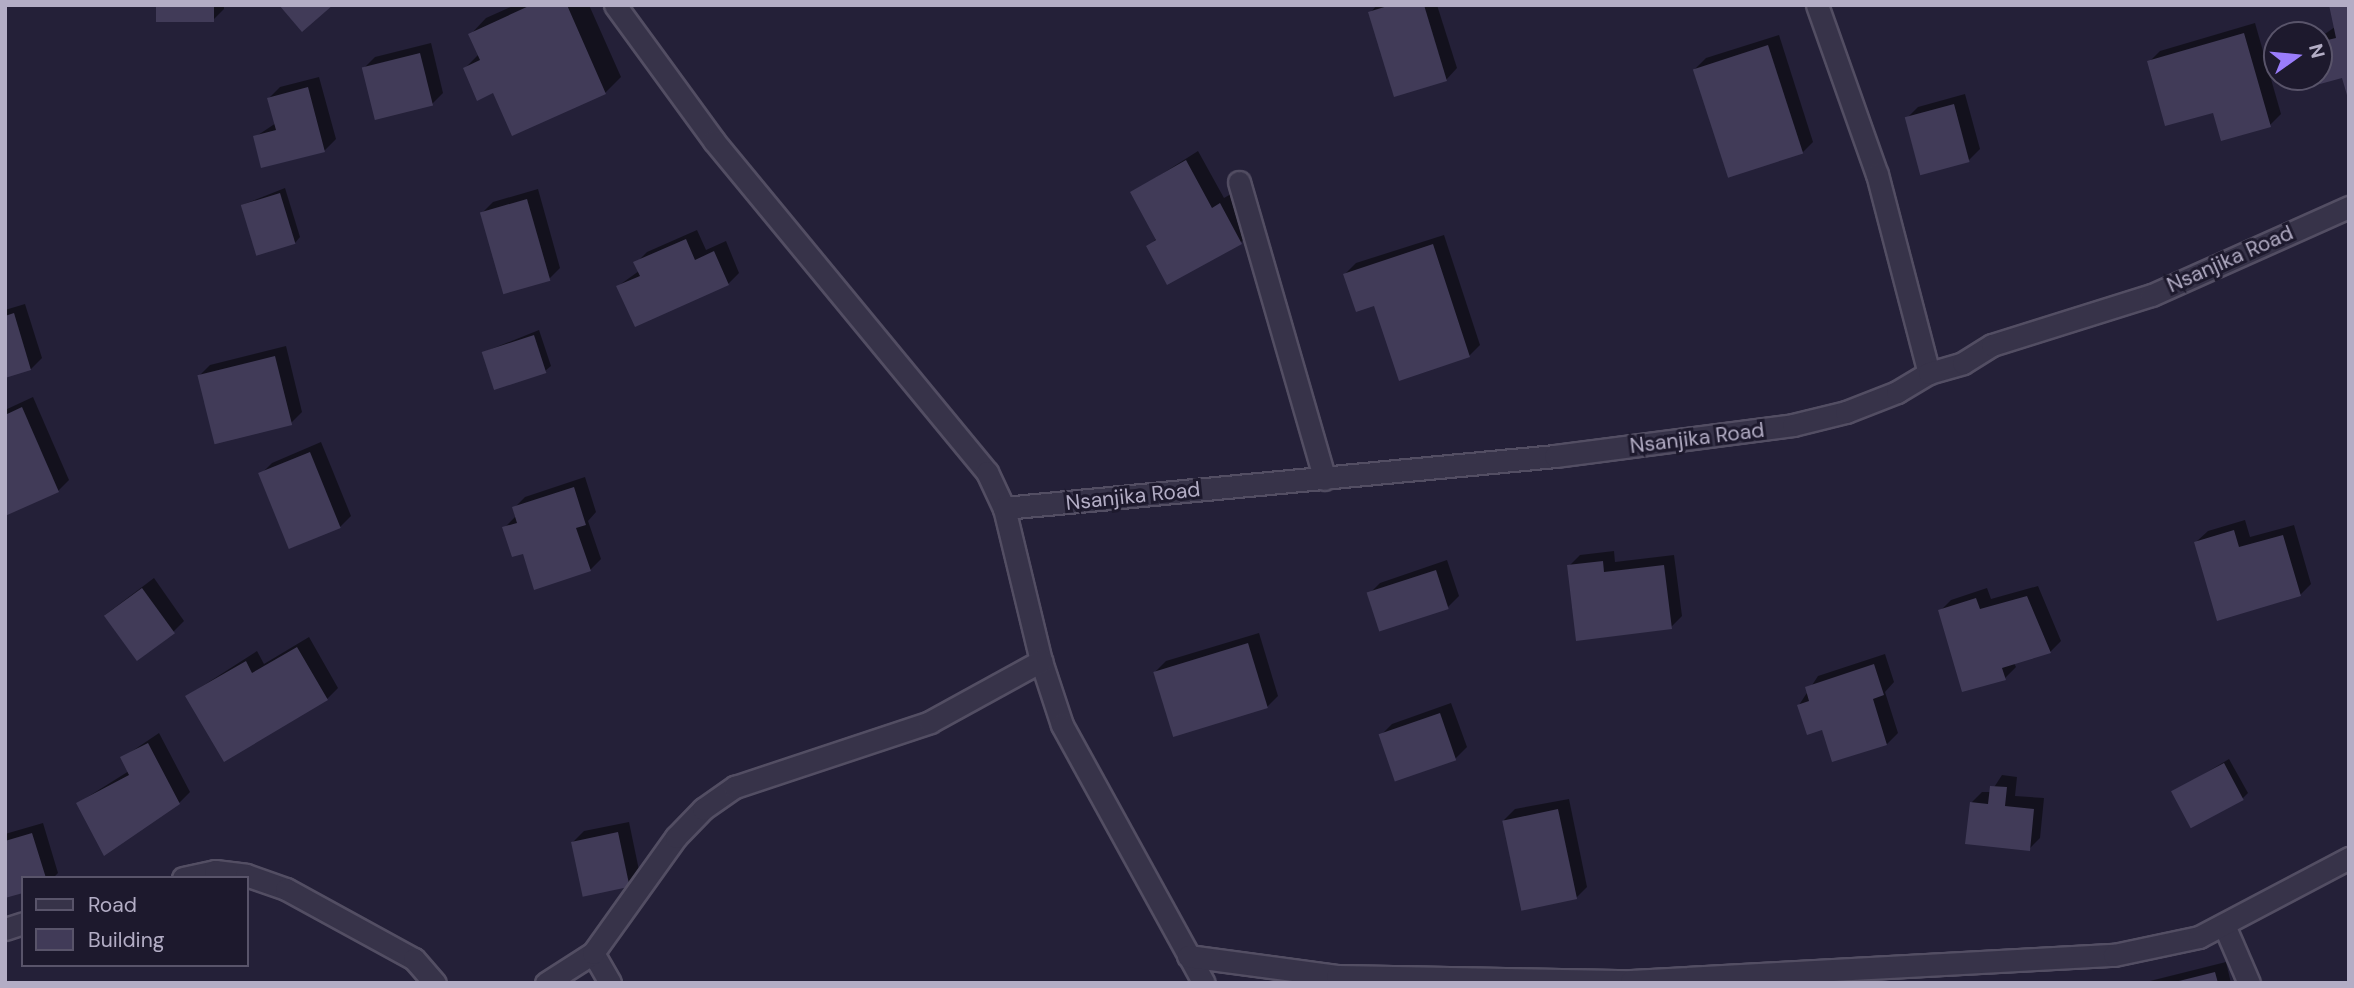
<!DOCTYPE html>
<html>
<head>
<meta charset="utf-8">
<style>
  body { margin:0 }
  #map { position:relative; width:2354px; height:988px; overflow:hidden; background:#242038; font-family:"DM Sans",sans-serif }
  div>[style] { position:absolute }
  .shadow>* { inset:0; background:#0007 }
  .building>* { inset:0; background:#413b58; transform-origin:0 0 }
  .roads { filter:drop-shadow(2px 0 #534e63) drop-shadow(-2px 0 #534e63) drop-shadow(0 2px #534e63) drop-shadow(0 -2px #534e63) }
  .minor>* { height:21px; margin:-10.5px; padding:0 10.5px; transform-origin:10.5px; border-radius:10.5px; background:#373349 }
  span { translate:-50% -50%; white-space:nowrap; text-align:center; line-height:1.15; -webkit-text-stroke:6px #1d192d; paint-order:stroke }
  .street-label { font-size:21px; color:#b3adc5 }
  .frame { position:absolute; inset:0; border:7px solid #b3adc5; pointer-events:none }
  .legend { position:absolute; left:21px; top:876px; width:228px; height:91px; box-sizing:border-box; background:#1d192d; border:2px solid #59546a; margin:0; padding:9px 12px; list-style:none; font-size:21px; color:#b3adc5 }
  .legend li { display:flex; align-items:center; gap:14px; height:35px }
  .legend b { width:35px; border:2px solid #59546a }
  .north { position:absolute; left:2263px; top:21px; width:70px; height:70px; box-sizing:border-box; background:#1d192d; border:2px solid #59546a; border-radius:50%; rotate:75deg; font-size:19px; font-weight:700; line-height:28px; text-align:center; color:#b3adc5 }
  .north::after { content:''; display:block; margin:auto; width:24px; height:32px; background:#9a7dfb; clip-path:polygon(50% 0,100% 100%,50% 72%,0 100%) }
</style>
</head>
<body>
<div id="map">
  <div class="shadow">
    <div style="clip-path:polygon(158px 5px,224px 5px,224px 9px,213px 20px)"></div>
    <div style="clip-path:polygon(515px 5px,589px 5px,621px 77px,605px 93px,494px 91px,465px 68px,479px 54px,471px 34px,486px 18px)"></div>
    <div style="clip-path:polygon(1377px 5px,1437px 5px,1457px 68px,1446px 80px,1370px 13px)"></div>
    <div style="clip-path:polygon(2255px 23px,2281px 114px,2270px 125px,2215px 111px,2149px 62px,2160px 51px)"></div>
    <div style="clip-path:polygon(2335px 27px,2343px 76px,2319px 72px,2319px 38px)"></div>
    <div style="clip-path:polygon(1779px 35px,1813px 142px,1802px 153px,1695px 69px,1706px 58px)"></div>
    <div style="clip-path:polygon(431px 43px,443px 93px,432px 104px,364px 68px,375px 57px)"></div>
    <div style="clip-path:polygon(319px 77px,336px 139px,325px 150px,263px 166px,255px 137px,276px 123px,269px 98px,280px 87px)"></div>
    <div style="clip-path:polygon(1965px 94px,1980px 149px,1969px 160px,1907px 118px,1918px 107px)"></div>
    <div style="clip-path:polygon(1198px 151px,1224px 198px,1231px 194px,1252px 231px,1241px 242px,1168px 283px,1148px 247px,1157px 238px,1132px 193px)"></div>
    <div style="clip-path:polygon(285px 188px,300px 237px,295px 243px,242px 205px)"></div>
    <div style="clip-path:polygon(538px 189px,560px 268px,549px 279px,482px 213px,493px 202px)"></div>
    <div style="clip-path:polygon(697px 230px,706px 250px,726px 241px,739px 273px,728px 284px,618px 286px,639px 271px,636px 263px,647px 252px)"></div>
    <div style="clip-path:polygon(1444px 235px,1480px 345px,1469px 356px,1375px 304px,1345px 274px,1356px 263px)"></div>
    <div style="clip-path:polygon(25px 304px,42px 358px,31px 369px,5px 376px,5px 310px)"></div>
    <div style="clip-path:polygon(539px 330px,551px 366px,545px 371px,484px 352px)"></div>
    <div style="clip-path:polygon(286px 346px,302px 412px,291px 423px,199px 376px,210px 365px)"></div>
    <div style="clip-path:polygon(33px 397px,69px 480px,58px 491px,5px 514px,5px 410px)"></div>
    <div style="clip-path:polygon(321px 442px,351px 516px,340px 527px,293px 547px,261px 474px,272px 463px)"></div>
    <div style="clip-path:polygon(585px 477px,596px 512px,588px 521px,601px 559px,590px 570px,524px 552px,504px 528px,515px 517px,514px 508px,525px 497px)"></div>
    <div style="clip-path:polygon(2245px 520px,2250px 537px,2294px 525px,2311px 584px,2300px 595px,2196px 542px,2208px 531px)"></div>
    <div style="clip-path:polygon(1614px 551px,1615px 562px,1674px 555px,1682px 616px,1671px 627px,1569px 566px,1580px 555px)"></div>
    <div style="clip-path:polygon(1447px 560px,1459px 596px,1448px 607px,1369px 594px,1380px 583px)"></div>
    <div style="clip-path:polygon(154px 578px,184px 621px,173px 632px,105px 615px)"></div>
    <div style="clip-path:polygon(2038px 586px,2061px 641px,2050px 652px,2014px 663px,2016px 667px,2005px 678px,1940px 611px,1951px 600px,1987px 588px,1991px 599px)"></div>
    <div style="clip-path:polygon(1259px 633px,1278px 696px,1267px 707px,1155px 672px,1166px 661px)"></div>
    <div style="clip-path:polygon(309px 637px,338px 688px,327px 699px,187px 696px,257px 651px,264px 664px)"></div>
    <div style="clip-path:polygon(1885px 654px,1894px 682px,1885px 692px,1898px 733px,1887px 744px,1823px 728px,1799px 705px,1818px 676px)"></div>
    <div style="clip-path:polygon(1451px 703px,1467px 747px,1455px 759px,1381px 735px,1392px 724px)"></div>
    <div style="clip-path:polygon(159px 733px,190px 792px,179px 803px,78px 803px,129px 771px,122px 758px)"></div>
    <div style="clip-path:polygon(2229px 759px,2248px 793px,2243px 798px,2174px 792px)"></div>
    <div style="clip-path:polygon(2002px 775px,2017px 777px,2015px 796px,2044px 798px,2040px 838px,2029px 849px,1971px 803px,1982px 792px,1991px 792px)"></div>
    <div style="clip-path:polygon(1569px 799px,1587px 887px,1576px 898px,1504px 820px,1515px 809px)"></div>
    <div style="clip-path:polygon(629px 822px,640px 875px,629px 886px,573px 842px,584px 831px)"></div>
    <div style="clip-path:polygon(43px 823px,58px 873px,53px 878px,23px 878px,5px 896px,5px 834px)"></div>
    <div style="clip-path:polygon(2226px 962px,2231px 983px,2142px 983px)"></div>
  </div>
  <div class="building">
    <div style="left:156px;top:5px;width:58px;height:17px"></div>
    <div style="clip-path:polygon(279px 5px,333px 5px,302px 32px)"></div>
    <div style="clip-path:polygon(531px 5px,567px 5px,606px 94px,512px 136px,493px 93px,477px 101px,463px 68px,480px 60px,468px 34px)"></div>
    <div style="clip-path:polygon(1391px 5px,1424px 5px,1447px 81px,1394px 97px,1368px 12px)"></div>
    <div style="clip-path:polygon(2329px 5px,2349px 5px,2349px 102px,2342px 78px,2320px 84px,2318px 77px,2319px 42px,2336px 38px)"></div>
    <div style="clip-path:polygon(2244px 33px,2271px 127px,2221px 141px,2213px 113px,2165px 126px,2147px 61px)"></div>
    <div style="left:1768px;top:45px;width:114px;height:79px;rotate:72deg"></div>
    <div style="left:420px;top:53px;width:54px;height:60px;rotate:76deg"></div>
    <div style="clip-path:polygon(308px 87px,325px 152px,261px 168px,253px 136px,276px 130px,267px 98px)"></div>
    <div style="left:1954px;top:104px;width:60px;height:51px;rotate:75deg"></div>
    <div style="clip-path:polygon(1186px 160px,1212px 208px,1220px 203px,1242px 244px,1167px 285px,1146px 246px,1156px 240px,1130px 192px)"></div>
    <div style="left:280px;top:193px;width:53px;height:41px;rotate:73deg"></div>
    <div style="left:527px;top:199px;width:85px;height:49px;rotate:74deg"></div>
    <div style="clip-path:polygon(686px 239px,695px 260px,714px 251px,729px 285px,635px 327px,616px 286px,640px 276px,633px 262px)"></div>
    <div style="clip-path:polygon(1433px 244px,1470px 357px,1399px 381px,1374px 306px,1356px 312px,1343px 274px)"></div>
    <div style="clip-path:polygon(14px 313px,31px 370px,5px 378px,5px 316px)"></div>
    <div style="left:534px;top:335px;width:40px;height:55px;rotate:72deg"></div>
    <div style="left:275px;top:356px;width:71px;height:80px;rotate:76deg"></div>
    <div style="clip-path:polygon(22px 407px,59px 492px,5px 516px,5px 415px)"></div>
    <div style="left:310px;top:452px;width:82px;height:56px;rotate:68deg"></div>
    <div style="clip-path:polygon(574px 487px,586px 525px,576px 528px,591px 571px,534px 590px,523px 554px,512px 557px,502px 527px,517px 523px,512px 507px)"></div>
    <div style="clip-path:polygon(2234px 530px,2239px 547px,2283px 535px,2301px 596px,2217px 621px,2194px 542px)"></div>
    <div style="clip-path:polygon(1603px 561px,1604px 572px,1664px 565px,1672px 629px,1576px 641px,1567px 565px)"></div>
    <div style="left:1436px;top:570px;width:41px;height:73px;rotate:72deg"></div>
    <div style="left:142px;top:588px;width:56px;height:47px;rotate:54deg"></div>
    <div style="clip-path:polygon(2027px 596px,2051px 653px,2002px 668px,2006px 680px,1962px 692px,1938px 610px,1976px 598px,1980px 609px)"></div>
    <div style="left:1248px;top:643px;width:68px;height:99px;rotate:73deg"></div>
    <div style="clip-path:polygon(297px 647px,328px 700px,224px 762px,185px 696px,246px 661px,252px 673px)"></div>
    <div style="clip-path:polygon(1874px 664px,1884px 695px,1873px 699px,1887px 745px,1832px 762px,1822px 730px,1807px 735px,1797px 705px,1809px 701px,1805px 687px)"></div>
    <div style="left:1440px;top:713px;width:50px;height:65px;rotate:71deg"></div>
    <div style="clip-path:polygon(148px 743px,180px 804px,104px 856px,76px 803px,129px 775px,120px 757px)"></div>
    <div style="left:2224px;top:763px;width:42px;height:60px;rotate:62deg"></div>
    <div style="clip-path:polygon(1990px 786px,2007px 787px,2005px 806px,2034px 809px,2030px 851px,1965px 844px,1970px 802px,1988px 804px)"></div>
    <div style="left:1558px;top:809px;width:92px;height:57px;rotate:78deg"></div>
    <div style="left:618px;top:832px;width:56px;height:48px;rotate:78deg"></div>
    <div style="clip-path:polygon(32px 833px,46px 878px,23px 878px,23px 893px,5px 898px,5px 841px)"></div>
    <div style="clip-path:polygon(2215px 972px,2218px 983px,2175px 983px,2175px 982px)"></div>
  </div>
  <div class="roads">
    <div class="minor">
      <div style="left:615px;top:5px;width:168px;rotate:53.9deg"></div>
      <div style="left:714px;top:141px;width:429px;rotate:50.5deg"></div>
      <div style="left:987px;top:472px;width:40px;rotate:65deg"></div>
      <div style="left:1004px;top:508px;width:157px;rotate:76.4deg"></div>
      <div style="left:1041px;top:661px;width:67px;rotate:71.8deg"></div>
      <div style="left:1062px;top:725px;width:294px;rotate:61.2deg"></div>
      <div style="left:1817px;top:5px;width:179px;rotate:70.5deg"></div>
      <div style="left:1877px;top:174px;width:206px;rotate:75.4deg"></div>
      <div style="left:1239px;top:182px;width:309px;rotate:73.9deg"></div>
      <div style="left:1004px;top:508px;width:553px;rotate:-5.39deg"></div>
      <div style="left:1555px;top:456px;width:240px;rotate:-7.4deg"></div>
      <div style="left:1793px;top:425px;width:55px;rotate:-13.8deg"></div>
      <div style="left:1846px;top:412px;width:55px;rotate:-21.4deg"></div>
      <div style="left:1897px;top:392px;width:37px;rotate:-31deg"></div>
      <div style="left:1929px;top:373px;width:35px;rotate:-16deg"></div>
      <div style="left:1963px;top:363px;width:34px;rotate:-32deg"></div>
      <div style="left:1992px;top:345px;width:168px;rotate:-17.4deg"></div>
      <div style="left:2152px;top:295px;width:216px;rotate:-24.1deg"></div>
      <div style="left:183px;top:878px;width:33px;rotate:-12deg"></div>
      <div style="left:215px;top:871px;width:31px;rotate:7deg"></div>
      <div style="left:246px;top:875px;width:42px;rotate:19.3deg"></div>
      <div style="left:286px;top:889px;width:146px;rotate:28.7deg"></div>
      <div style="left:414px;top:959px;width:32px;rotate:49deg"></div>
      <div style="left:2224px;top:925px;width:63px;rotate:66.7deg"></div>
      <div style="left:5px;top:929px;width:19px;rotate:-18deg"></div>
      <div style="left:593px;top:953px;width:34px;rotate:60deg"></div>
      <div style="left:1188px;top:956px;width:150px;rotate:7.6deg"></div>
      <div style="left:1337px;top:976px;width:294px;rotate:1deg"></div>
      <div style="left:1631px;top:981px;width:484px;rotate:-3.1deg"></div>
      <div style="left:2114px;top:955px;width:87px;rotate:-12deg"></div>
      <div style="left:2199px;top:937px;width:170px;rotate:-27.8deg"></div>
      <div style="left:546px;top:983px;width:56px;rotate:-32.6deg"></div>
      <div style="left:593px;top:953px;width:143px;rotate:-54.4deg"></div>
      <div style="left:676px;top:837px;width:39px;rotate:-46deg"></div>
      <div style="left:703px;top:809px;width:39px;rotate:-35deg"></div>
      <div style="left:735px;top:787px;width:206px;rotate:-18.4deg"></div>
      <div style="left:930px;top:722px;width:127px;rotate:-28.8deg"></div>
    </div>
  </div>
  <div class="street-label">
    <span style="left:2230px;top:259px;rotate:-24deg">Nsanjika Road</span>
    <span style="left:1697px;top:438px;rotate:-7deg">Nsanjika Road</span>
    <span style="left:1133px;top:496px;rotate:-6deg">Nsanjika Road</span>
  </div>
  <div class="frame"></div>
  <ul class="legend">
  <li><b style="height:9px;background:#373349"></b>Road</li>
  <li><b style="height:19px;background:#413b58"></b>Building</li>
  </ul>
  <div class="north">N</div>
</div>
</body>
</html>
